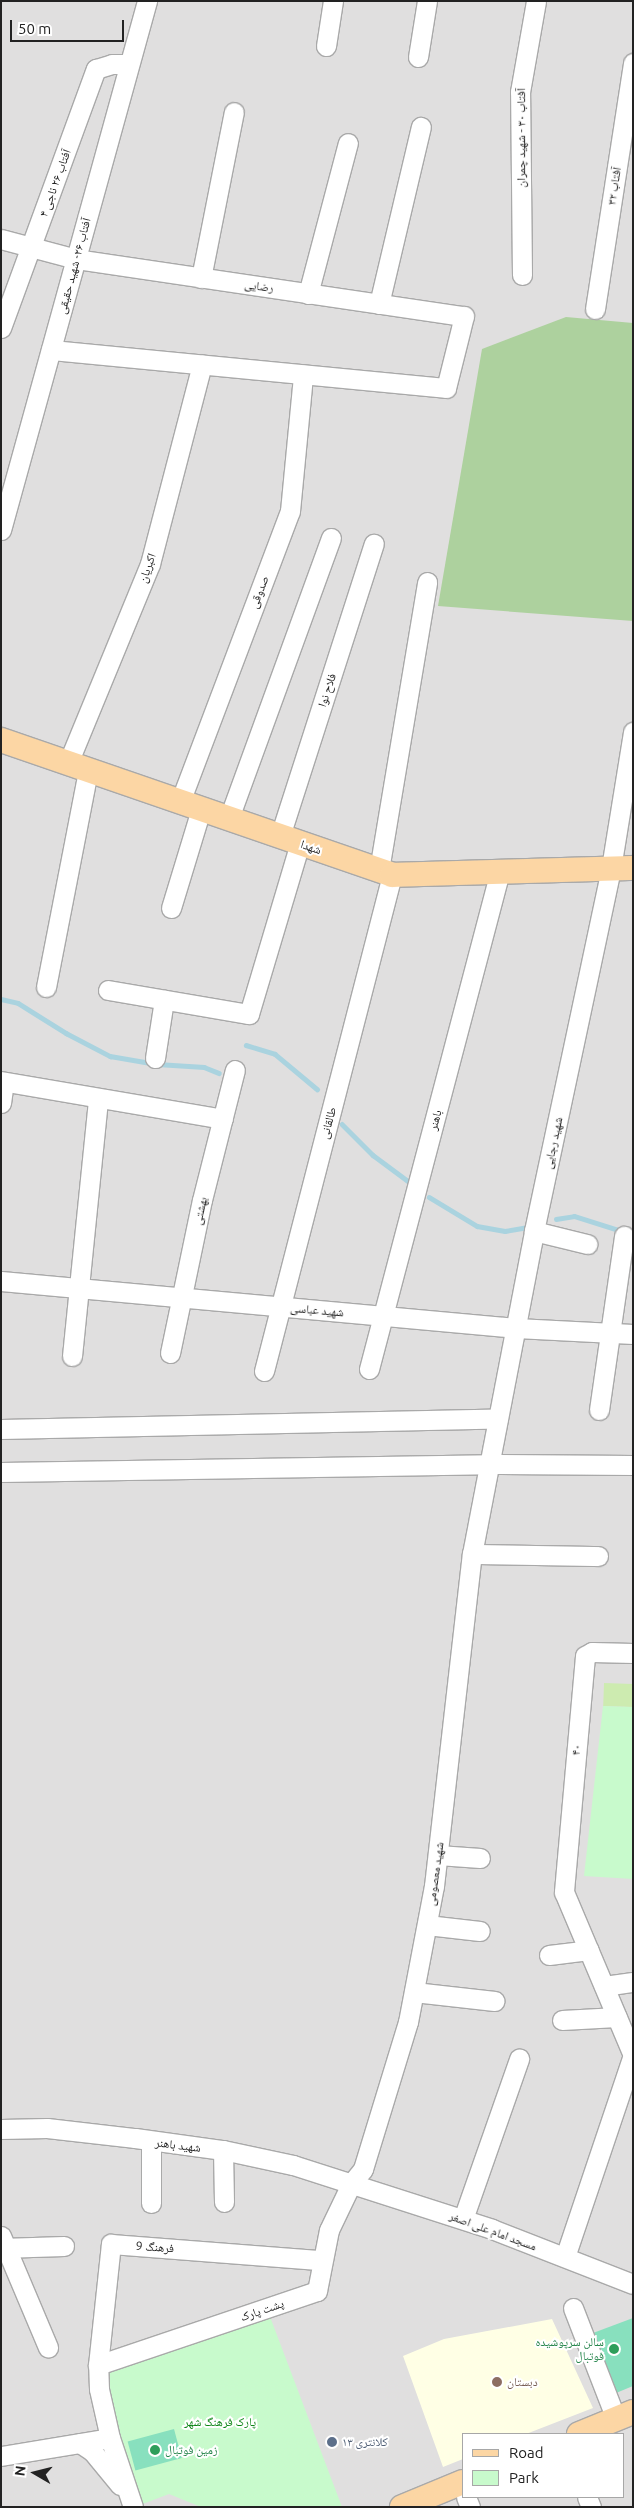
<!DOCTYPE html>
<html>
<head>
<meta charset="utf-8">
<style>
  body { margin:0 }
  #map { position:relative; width:634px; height:2508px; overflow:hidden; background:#f2efe9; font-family:Ubuntu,"Noto Naskh Arabic",sans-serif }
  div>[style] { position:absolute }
  .residential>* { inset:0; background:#e0dfdf }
  .education>* { inset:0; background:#ffffe5 }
  .grass>* { inset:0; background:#cdebb0; transform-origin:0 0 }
  .forest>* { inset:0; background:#add19e }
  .park>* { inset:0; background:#c8facc }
  .pitch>* { inset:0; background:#88e0be; transform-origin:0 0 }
  .stream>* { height:4.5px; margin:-2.25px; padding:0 2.25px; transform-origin:2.25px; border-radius:2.25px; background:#aad3df }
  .roads { filter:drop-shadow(1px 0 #a9a9a9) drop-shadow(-1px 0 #a9a9a9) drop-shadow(0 1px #a9a9a9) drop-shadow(0 -1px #a9a9a9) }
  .minor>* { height:19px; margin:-9.5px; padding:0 9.5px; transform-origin:9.5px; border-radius:9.5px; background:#fff }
  .major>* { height:24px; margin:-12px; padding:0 12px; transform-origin:12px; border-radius:12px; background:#fcd6a4 }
  .dots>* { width:14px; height:14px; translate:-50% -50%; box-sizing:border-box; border:2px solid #fff; border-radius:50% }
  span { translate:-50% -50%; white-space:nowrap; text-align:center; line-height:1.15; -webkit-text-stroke:4px #fff; paint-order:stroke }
  .street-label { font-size:12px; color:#222 }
  .leisure-label { font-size:12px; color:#27864d }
  .right { translate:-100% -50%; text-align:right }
  .left { translate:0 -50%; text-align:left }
  .education-label { font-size:12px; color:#785e54 }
  .park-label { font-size:12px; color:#0c8416 }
  .service-label { font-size:12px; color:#4e5e75 }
  .frame { position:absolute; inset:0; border:2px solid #222; pointer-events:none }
  .legend { position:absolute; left:462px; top:2433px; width:162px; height:65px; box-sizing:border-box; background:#fff; border:1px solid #a7a7a7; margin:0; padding:6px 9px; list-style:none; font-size:15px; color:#222 }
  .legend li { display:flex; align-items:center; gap:10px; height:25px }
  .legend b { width:25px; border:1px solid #a7a7a7 }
  .north { position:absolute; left:10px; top:2448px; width:50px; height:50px; -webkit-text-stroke:4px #fff; paint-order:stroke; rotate:278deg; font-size:14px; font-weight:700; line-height:20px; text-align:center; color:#222 }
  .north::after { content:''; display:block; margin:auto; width:18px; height:22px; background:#222; clip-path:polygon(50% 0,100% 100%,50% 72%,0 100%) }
  .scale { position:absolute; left:10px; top:20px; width:114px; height:22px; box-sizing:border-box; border:2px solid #222; border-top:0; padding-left:6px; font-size:15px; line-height:18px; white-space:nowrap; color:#222; -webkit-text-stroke:4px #fff; paint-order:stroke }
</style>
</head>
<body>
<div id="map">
  <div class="residential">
    <div style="clip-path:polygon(evenodd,1px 1px,633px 1px,633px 2507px,1px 2507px,1px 1px,463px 2434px,623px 2434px,623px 2497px,463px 2497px,463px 2434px)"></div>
  </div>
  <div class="education">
    <div style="clip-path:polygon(552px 2319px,593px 2408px,526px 2434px,463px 2434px,463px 2459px,443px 2467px,403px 2356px,444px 2339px)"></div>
  </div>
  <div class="grass">
    <div style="left:604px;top:1683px;width:29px;height:23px;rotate:2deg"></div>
  </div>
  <div class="forest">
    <div style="clip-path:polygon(566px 317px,633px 323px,633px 621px,438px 606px,482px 349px)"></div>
  </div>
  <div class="park">
    <div style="clip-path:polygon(603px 1706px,633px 1707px,633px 1879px,584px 1876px)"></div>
    <div style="clip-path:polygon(269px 2314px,342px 2507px,201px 2507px,169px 2494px,140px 2505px,102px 2375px)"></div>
  </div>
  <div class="pitch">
    <div style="clip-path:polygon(633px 2318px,633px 2386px,616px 2393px,593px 2333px)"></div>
    <div style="left:174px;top:2429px;width:30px;height:48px;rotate:75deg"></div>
  </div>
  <div class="stream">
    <div style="left:1px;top:999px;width:17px;rotate:13deg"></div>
    <div style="left:18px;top:1003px;width:57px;rotate:32deg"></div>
    <div style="left:66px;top:1033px;width:50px;rotate:27.6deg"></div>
    <div style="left:110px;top:1056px;width:48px;rotate:9.7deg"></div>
    <div style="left:157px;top:1064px;width:47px;rotate:3.7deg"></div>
    <div style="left:204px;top:1067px;width:16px;rotate:22deg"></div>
    <div style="left:246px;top:1045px;width:30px;rotate:17deg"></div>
    <div style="left:275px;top:1054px;width:55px;rotate:39.8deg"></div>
    <div style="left:342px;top:1124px;width:44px;rotate:45deg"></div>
    <div style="left:373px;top:1155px;width:49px;rotate:36.6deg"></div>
    <div style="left:429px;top:1197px;width:56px;rotate:31.1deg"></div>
    <div style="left:477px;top:1226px;width:28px;rotate:10deg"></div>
    <div style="left:505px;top:1231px;width:23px;rotate:-10deg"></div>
    <div style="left:556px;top:1219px;width:18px;rotate:-9deg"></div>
    <div style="left:574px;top:1216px;width:50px;rotate:17.4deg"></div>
  </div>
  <div class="roads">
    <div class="minor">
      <div style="left:326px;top:46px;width:46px;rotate:-81.2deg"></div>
      <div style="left:418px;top:57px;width:57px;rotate:-80.9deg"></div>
      <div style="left:1px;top:239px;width:78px;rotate:14.9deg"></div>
      <div style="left:76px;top:259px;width:392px;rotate:8.4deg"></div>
      <div style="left:464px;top:316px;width:74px;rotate:104deg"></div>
      <div style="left:446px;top:388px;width:397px;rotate:-174.5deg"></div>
      <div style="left:522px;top:275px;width:183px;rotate:-90.6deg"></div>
      <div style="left:520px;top:92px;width:92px;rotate:-80deg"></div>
      <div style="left:201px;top:278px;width:169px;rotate:-78.8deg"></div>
      <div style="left:308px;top:294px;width:156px;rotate:-75.2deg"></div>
      <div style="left:379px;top:304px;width:182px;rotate:-76.7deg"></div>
      <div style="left:595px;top:309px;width:249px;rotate:-81.2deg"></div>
      <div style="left:1px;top:328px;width:276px;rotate:-69.9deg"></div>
      <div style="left:96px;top:69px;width:17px;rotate:-17deg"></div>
      <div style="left:112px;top:64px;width:17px"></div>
      <div style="left:1px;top:530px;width:549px;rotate:-74.57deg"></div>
      <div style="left:68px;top:763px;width:215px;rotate:-67.6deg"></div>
      <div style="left:150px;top:564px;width:206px;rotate:-75.4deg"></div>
      <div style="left:180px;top:802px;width:311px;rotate:-69.3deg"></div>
      <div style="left:290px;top:511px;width:137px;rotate:-84.5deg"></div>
      <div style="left:229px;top:818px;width:298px;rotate:-70deg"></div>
      <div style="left:280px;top:836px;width:307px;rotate:-72.2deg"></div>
      <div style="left:379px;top:870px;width:292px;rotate:-80.5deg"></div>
      <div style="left:171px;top:908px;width:103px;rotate:-73.1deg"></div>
      <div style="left:46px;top:987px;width:221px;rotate:-79deg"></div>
      <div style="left:108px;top:990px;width:143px;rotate:9.7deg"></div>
      <div style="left:249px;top:1014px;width:178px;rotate:-73.4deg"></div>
      <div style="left:155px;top:1058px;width:59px;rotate:-81.2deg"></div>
      <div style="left:1px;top:1081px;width:225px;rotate:9.7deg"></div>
      <div style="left:1px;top:1103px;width:21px;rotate:-82deg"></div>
      <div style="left:534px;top:1231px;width:55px;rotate:13.8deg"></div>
      <div style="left:1px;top:1281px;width:517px;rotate:5.21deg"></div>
      <div style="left:516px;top:1328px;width:117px;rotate:2.9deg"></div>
      <div style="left:170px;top:1353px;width:156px;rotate:-78.2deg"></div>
      <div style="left:202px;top:1200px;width:134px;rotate:-75.8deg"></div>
      <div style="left:72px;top:1356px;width:259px;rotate:-84.2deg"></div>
      <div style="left:369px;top:1369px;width:515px;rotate:-75.26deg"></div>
      <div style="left:264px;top:1371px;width:512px;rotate:-75.53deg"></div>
      <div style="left:599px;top:1410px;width:176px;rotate:-81.8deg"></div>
      <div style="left:1px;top:1429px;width:497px;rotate:-1.2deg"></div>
      <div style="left:1px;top:1472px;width:488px;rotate:-0.9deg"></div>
      <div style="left:489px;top:1464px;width:144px;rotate:0.4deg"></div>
      <div style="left:472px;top:1554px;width:126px;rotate:0.9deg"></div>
      <div style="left:633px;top:1653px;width:41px;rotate:-178.6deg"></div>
      <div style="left:592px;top:1652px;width:8px;rotate:150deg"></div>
      <div style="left:585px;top:1656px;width:237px;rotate:95.1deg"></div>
      <div style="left:564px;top:1892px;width:177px;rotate:67.1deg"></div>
      <div style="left:438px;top:1855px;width:42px;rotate:4.1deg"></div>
      <div style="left:427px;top:1925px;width:53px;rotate:6.5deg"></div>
      <div style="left:549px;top:1955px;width:40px;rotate:-7.1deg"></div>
      <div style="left:604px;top:1986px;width:29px;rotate:-8deg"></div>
      <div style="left:414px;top:1992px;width:81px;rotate:6.4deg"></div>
      <div style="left:562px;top:2020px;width:55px;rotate:-3.1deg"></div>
      <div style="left:1px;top:2129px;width:46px;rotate:-1.2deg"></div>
      <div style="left:47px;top:2128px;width:89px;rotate:6.5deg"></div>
      <div style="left:135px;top:2138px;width:89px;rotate:7.8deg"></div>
      <div style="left:223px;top:2150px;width:72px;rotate:12.1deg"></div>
      <div style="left:293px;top:2165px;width:209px;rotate:17.8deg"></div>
      <div style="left:492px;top:2229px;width:151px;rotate:21.3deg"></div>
      <div style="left:151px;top:2141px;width:62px;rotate:90deg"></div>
      <div style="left:223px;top:2150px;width:52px;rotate:88.9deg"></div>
      <div style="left:463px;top:2219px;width:170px;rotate:-70.7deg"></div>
      <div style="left:1px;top:2236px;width:121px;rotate:67.1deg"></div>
      <div style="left:1px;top:2248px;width:63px;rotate:-1.8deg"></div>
      <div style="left:565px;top:2257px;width:213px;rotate:-71.4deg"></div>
      <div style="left:573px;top:2308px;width:119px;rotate:68.8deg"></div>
      <div style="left:98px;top:2365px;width:231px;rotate:-18.7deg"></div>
      <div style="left:317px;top:2291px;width:62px;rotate:-78.9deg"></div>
      <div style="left:329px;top:2230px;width:51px;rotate:-64.4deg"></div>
      <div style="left:351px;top:2184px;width:19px;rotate:-51deg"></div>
      <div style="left:363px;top:2169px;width:154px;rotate:-73deg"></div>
      <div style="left:408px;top:2022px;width:138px;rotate:-79.2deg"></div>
      <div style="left:434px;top:1886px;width:334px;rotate:-83.5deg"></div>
      <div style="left:472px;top:1554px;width:329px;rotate:-79.1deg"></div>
      <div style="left:534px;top:1231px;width:371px;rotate:-78deg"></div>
      <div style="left:611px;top:868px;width:138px;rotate:-80.8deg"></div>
      <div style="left:80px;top:2443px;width:14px;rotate:34deg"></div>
      <div style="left:92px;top:2451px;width:44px;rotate:50.5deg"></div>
      <div style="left:1px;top:2456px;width:110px;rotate:-9.4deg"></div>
      <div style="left:466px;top:2497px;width:11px;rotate:68deg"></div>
      <div style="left:587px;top:2497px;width:11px;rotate:68deg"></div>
      <div style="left:133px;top:2507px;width:73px;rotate:-108.4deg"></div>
      <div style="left:110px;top:2438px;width:50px;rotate:-102.7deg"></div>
      <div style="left:99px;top:2389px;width:24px;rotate:-92deg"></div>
      <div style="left:98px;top:2365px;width:122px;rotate:-83.9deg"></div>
      <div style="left:111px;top:2244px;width:211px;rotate:4.4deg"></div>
    </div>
    <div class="major">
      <div style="left:1px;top:740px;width:414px;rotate:19deg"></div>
      <div style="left:392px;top:875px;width:241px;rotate:-1.7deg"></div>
      <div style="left:579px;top:2434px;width:58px;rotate:-22.2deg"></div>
      <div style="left:402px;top:2507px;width:66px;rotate:-22.3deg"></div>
    </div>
  </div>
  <div class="dots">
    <div style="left:614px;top:2349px;background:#2e9e5b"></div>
    <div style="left:497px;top:2382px;background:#8d6e63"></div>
    <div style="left:332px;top:2442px;background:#5c6f8a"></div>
    <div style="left:155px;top:2450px;background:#2e9e5b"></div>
  </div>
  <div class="street-label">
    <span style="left:521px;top:138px;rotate:-90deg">آفتاب ۳۰ - شهید چمران</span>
    <span style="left:55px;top:183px;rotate:-70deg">آفتاب ۲۶ ناجی ۴</span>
    <span style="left:614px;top:186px;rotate:-81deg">آفتاب ۳۲</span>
    <span style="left:74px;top:266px;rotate:-75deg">آفتاب ۲۶- شهید حقیقی</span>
    <span style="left:259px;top:286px;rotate:8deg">رضایی</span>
    <span style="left:147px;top:568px;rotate:-71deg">اکبریان</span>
    <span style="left:259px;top:592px;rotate:-69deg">صدوقی</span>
    <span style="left:327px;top:690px;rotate:-72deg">فلاح نوا</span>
    <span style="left:311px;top:847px;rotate:19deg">شهدا</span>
    <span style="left:435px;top:1120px;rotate:-75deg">باهنر</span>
    <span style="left:328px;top:1123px;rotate:-75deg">طالقانی</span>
    <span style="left:553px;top:1143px;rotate:-78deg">شهید رجایی</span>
    <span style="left:200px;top:1211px;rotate:-78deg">بهشتی</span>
    <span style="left:317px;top:1310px;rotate:5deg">شهید عباسی</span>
    <span style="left:576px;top:1750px;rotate:-85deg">۴۰</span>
    <span style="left:435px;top:1874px;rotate:-82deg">شهید معصومی</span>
    <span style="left:178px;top:2145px;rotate:7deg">شهید باهنر</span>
    <span style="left:493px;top:2231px;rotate:20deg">مسجد امام علی اصغر</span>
    <span style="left:155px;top:2247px;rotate:4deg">فرهنگ 9</span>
    <span style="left:262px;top:2310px;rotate:-19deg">پشت پارک</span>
  </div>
  <div class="leisure-label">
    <span class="right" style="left:604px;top:2349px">سالن سرپوشیده<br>فوتبال</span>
    <span class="left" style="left:165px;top:2450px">زمین فوتبال</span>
  </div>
  <div class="education-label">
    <span class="left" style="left:507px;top:2382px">دبستان</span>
  </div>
  <div class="park-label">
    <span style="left:220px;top:2422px">پارک فرهنگ شهر</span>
  </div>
  <div class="service-label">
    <span class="left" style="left:342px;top:2442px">کلانتری ۱۳</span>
  </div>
  <div class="frame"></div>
  <ul class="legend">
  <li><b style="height:6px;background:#fcd6a4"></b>Road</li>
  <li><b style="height:14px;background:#c8facc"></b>Park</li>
  </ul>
  <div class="north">N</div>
  <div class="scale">50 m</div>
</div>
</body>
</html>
